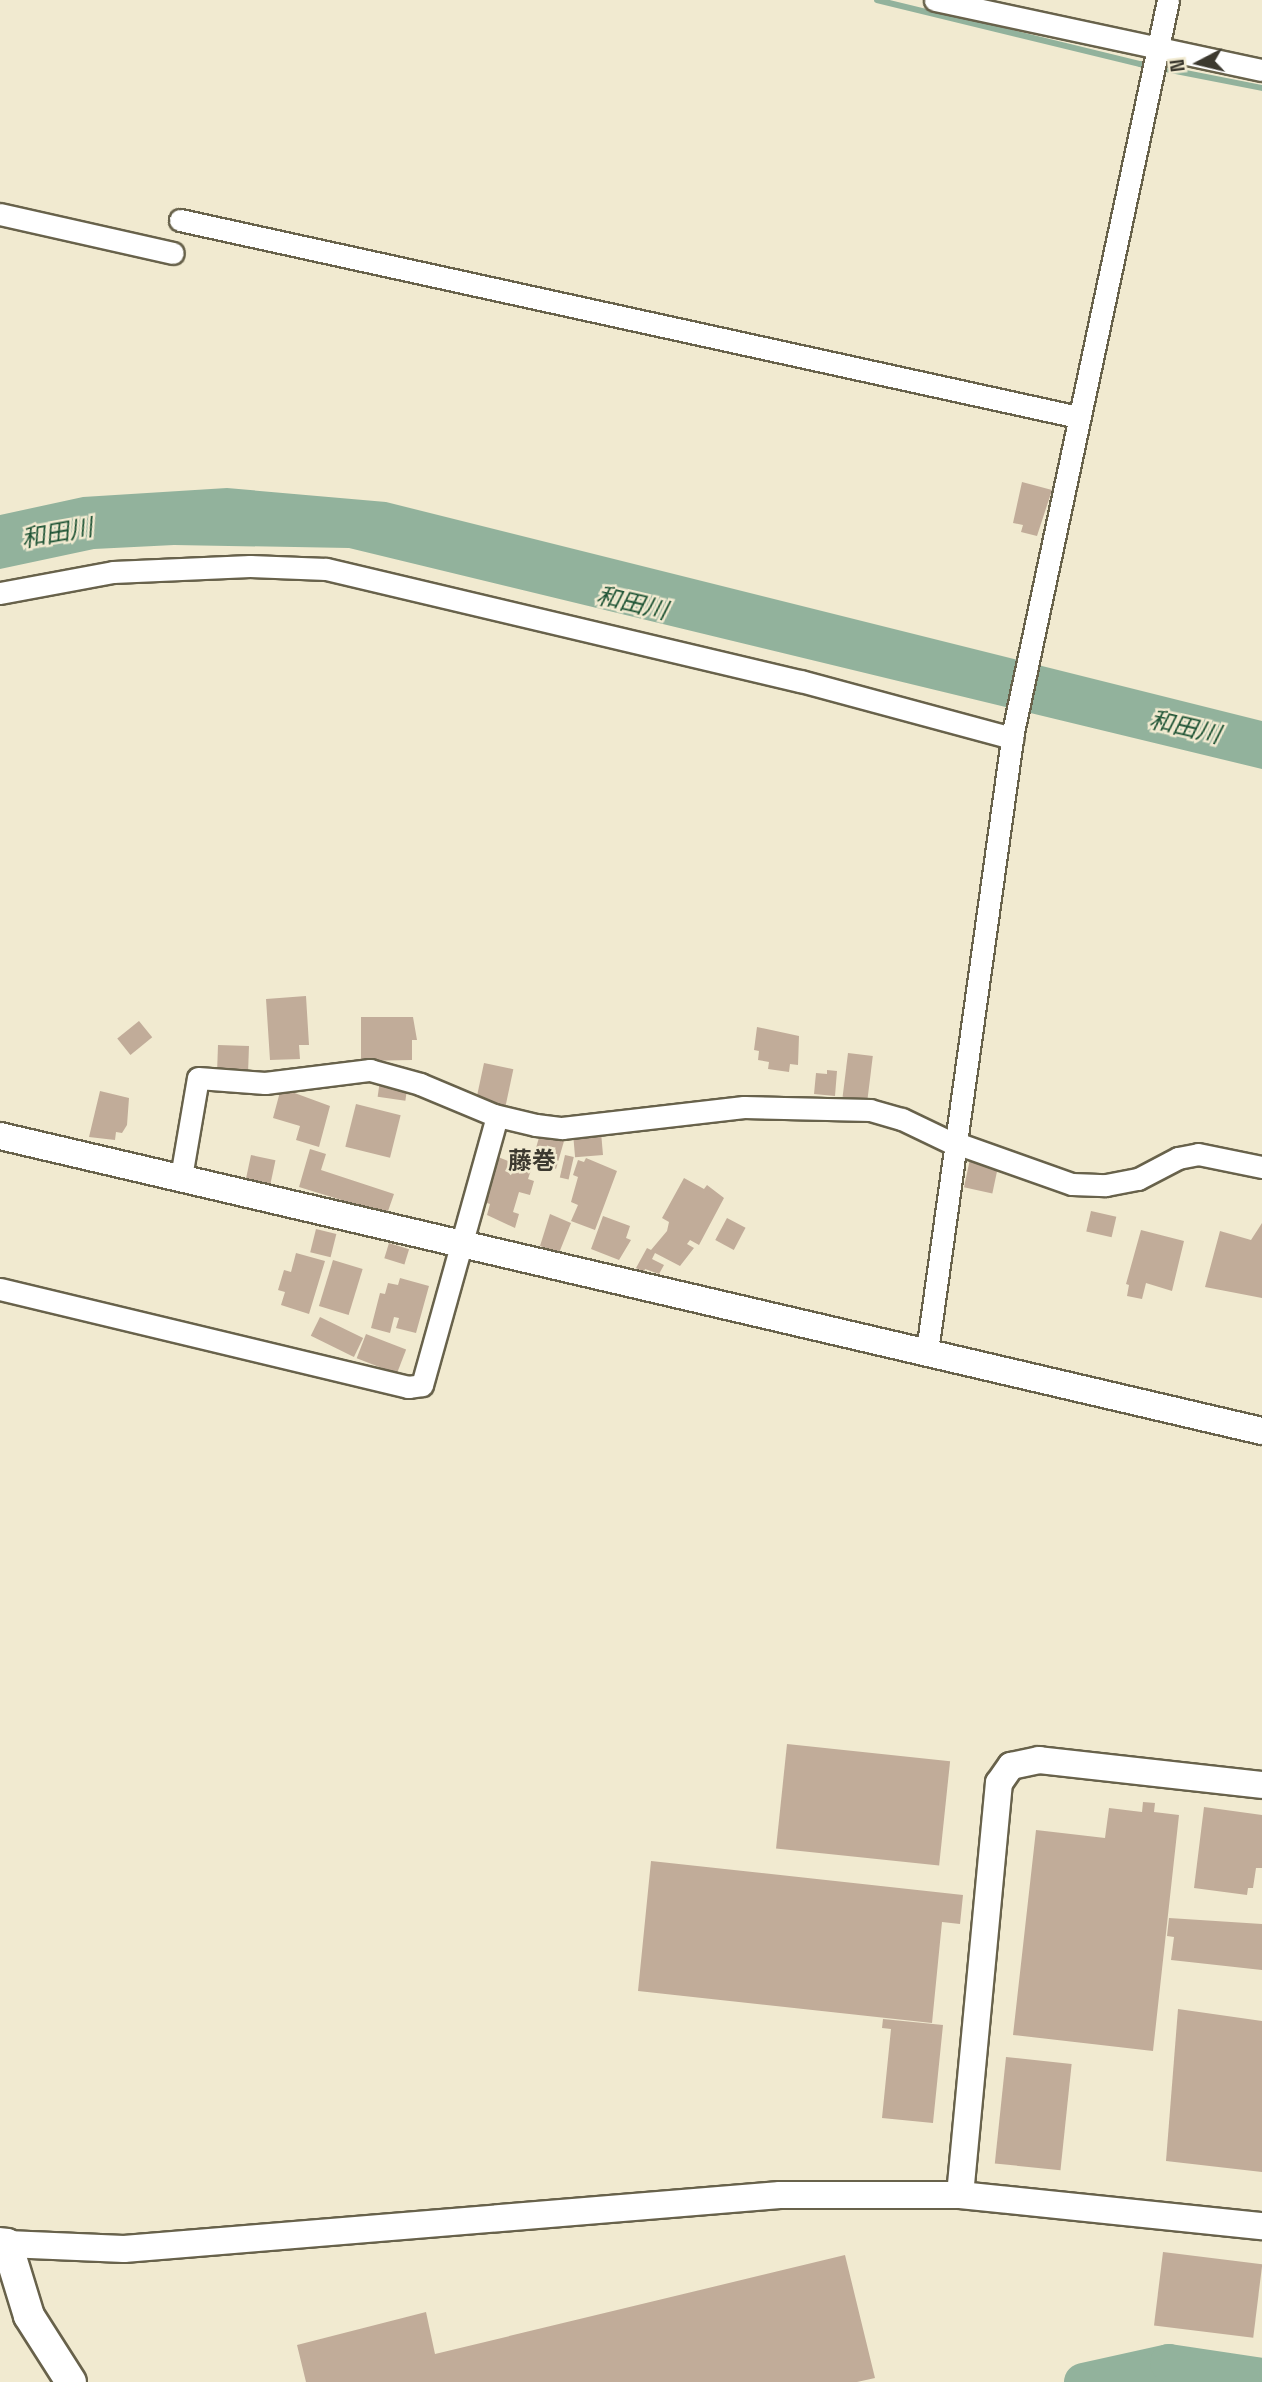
<!DOCTYPE html>
<html>
<head>
<meta charset="utf-8">
<style>
  body { margin:0 }
  #map { position:relative; width:1262px; height:2382px; overflow:hidden; background:#f1ead0; font-family:"Space Grotesk","Noto Sans JP",sans-serif }
  div>[style] { position:absolute }
  .water>* { inset:0; background:#92b29c }
  .stream>* { height:6px; margin:-3px; padding:0 3px; transform-origin:3px; border-radius:3px; background:#92b29c }
  .river>* { height:38px; margin:-19px; padding:0 19px; transform-origin:19px; border-radius:19px; background:#92b29c }
  .building>* { inset:0; background:#c1ac99; transform-origin:0 0 }
  .roads { filter:drop-shadow(2px 0 #68624b) drop-shadow(-2px 0 #68624b) drop-shadow(0 2px #68624b) drop-shadow(0 -2px #68624b) }
  .minor>* { height:21px; margin:-10.5px; padding:0 10.5px; transform-origin:10.5px; border-radius:10.5px; background:#fff }
  .tertiary>* { height:26px; margin:-13px; padding:0 13px; transform-origin:13px; border-radius:13px; background:#fff }
  .secondary>* { height:30px; margin:-15px; padding:0 15px; transform-origin:15px; border-radius:15px; background:#fff }
  span { translate:-50% -50%; white-space:nowrap; text-align:center; line-height:1.15; -webkit-text-stroke:5px #f1ead0; paint-order:stroke }
  .water-label { font-size:24px; color:#1f5435; font-style:italic }
  .neighbourhood-label { font-size:24px; color:#3c392f; font-weight:700 }
  .north { position:absolute; left:1164px; top:28px; width:70px; height:70px; -webkit-text-stroke:5px #f1ead0; paint-order:stroke; rotate:263deg; font-size:19px; font-weight:700; line-height:28px; text-align:center; color:#3c392f }
  .north::after { content:''; display:block; margin:auto; width:24px; height:32px; background:#3c392f; clip-path:polygon(50% 0,100% 100%,50% 72%,0 100%) }
</style>
</head>
<body>
<div id="map">
  <div class="water">
    <div style="clip-path:polygon(227px 488px,386px 502px,1262px 721px,1262px 769px,349px 548px,174px 545px,94px 549px,0 569px,0 515px,83px 497px)"></div>
  </div>
  <div class="stream">
    <div style="left:877px;top:0;width:271px;rotate:13.7deg"></div>
    <div style="left:1140px;top:64px;width:124px;rotate:11.1deg"></div>
  </div>
  <div class="river">
    <div style="left:1083px;top:2382px;width:88px;rotate:-12.5deg"></div>
    <div style="left:1169px;top:2363px;width:94px;rotate:8.6deg"></div>
  </div>
  <div class="building">
    <div style="clip-path:polygon(1022px 482px,1052px 490px,1037px 536px,1021px 532px,1023px 525px,1013px 523px)"></div>
    <div style="clip-path:polygon(306px 996px,309px 1045px,299px 1045px,300px 1059px,270px 1060px,266px 999px)"></div>
    <div style="clip-path:polygon(361px 1017px,413px 1017px,417px 1040px,412px 1040px,412px 1060px,361px 1061px)"></div>
    <div style="left:139px;top:1021px;width:21px;height:28px;rotate:51deg"></div>
    <div style="clip-path:polygon(757px 1027px,799px 1036px,798px 1065px,790px 1064px,789px 1072px,768px 1069px,769px 1062px,758px 1060px,759px 1051px,754px 1050px)"></div>
    <div style="left:218px;top:1045px;width:31px;height:24px;rotate:2deg"></div>
    <div style="left:848px;top:1053px;width:25px;height:44px;rotate:7deg"></div>
    <div style="left:484px;top:1063px;width:30px;height:37px;rotate:12deg"></div>
    <div style="clip-path:polygon(827px 1070px,837px 1071px,835px 1096px,814px 1094px,816px 1073px,827px 1074px)"></div>
    <div style="left:380px;top:1080px;width:28px;height:17px;rotate:8deg"></div>
    <div style="clip-path:polygon(281px 1088px,330px 1106px,319px 1147px,296px 1140px,300px 1126px,273px 1118px)"></div>
    <div style="clip-path:polygon(100px 1091px,129px 1098px,127px 1125px,122px 1133px,116px 1132px,115px 1140px,89px 1137px)"></div>
    <div style="left:356px;top:1104px;width:46px;height:44px;rotate:14deg"></div>
    <div style="left:601px;top:1132px;width:23px;height:28px;rotate:85deg"></div>
    <div style="left:540px;top:1134px;width:25px;height:29px;rotate:16deg"></div>
    <div style="clip-path:polygon(310px 1149px,326px 1154px,321px 1170px,394px 1194px,387px 1214px,299px 1187px)"></div>
    <div style="left:251px;top:1155px;width:25px;height:26px;rotate:12deg"></div>
    <div style="left:565px;top:1155px;width:9px;height:23px;rotate:13deg"></div>
    <div style="clip-path:polygon(498px 1157px,531px 1170px,528px 1179px,534px 1181px,530px 1195px,519px 1192px,513px 1212px,519px 1214px,515px 1228px,487px 1215px,490px 1204px,481px 1201px)"></div>
    <div style="clip-path:polygon(586px 1158px,617px 1171px,595px 1230px,571px 1221px,578px 1205px,571px 1202px,578px 1177px,573px 1175px,578px 1160px,584px 1162px)"></div>
    <div style="left:970px;top:1159px;width:29px;height:29px;rotate:12deg"></div>
    <div style="clip-path:polygon(684px 1178px,704px 1189px,707px 1185px,724px 1198px,699px 1245px,690px 1240px,687px 1244px,694px 1248px,680px 1266px,655px 1253px,652px 1259px,664px 1265px,659px 1274px,645px 1269px,644px 1272px,636px 1268px,647px 1248px,651px 1250px,667px 1231px,669px 1222px,662px 1218px)"></div>
    <div style="left:1091px;top:1211px;width:26px;height:21px;rotate:13deg"></div>
    <div style="clip-path:polygon(550px 1214px,571px 1223px,559px 1253px,540px 1246px)"></div>
    <div style="clip-path:polygon(603px 1216px,630px 1226px,626px 1238px,631px 1240px,619px 1260px,591px 1249px)"></div>
    <div style="left:727px;top:1218px;width:21px;height:25px;rotate:28deg"></div>
    <div style="clip-path:polygon(1262px 1223px,1262px 1298px,1205px 1287px,1220px 1231px,1251px 1240px)"></div>
    <div style="left:316px;top:1229px;width:21px;height:24px;rotate:14deg"></div>
    <div style="clip-path:polygon(1141px 1230px,1184px 1241px,1172px 1291px,1146px 1283px,1142px 1299px,1127px 1296px,1129px 1285px,1126px 1284px)"></div>
    <div style="left:389px;top:1243px;width:21px;height:16px;rotate:17deg"></div>
    <div style="clip-path:polygon(296px 1253px,325px 1261px,309px 1314px,281px 1305px,285px 1292px,278px 1290px,284px 1270px,291px 1272px)"></div>
    <div style="left:333px;top:1260px;width:31px;height:48px;rotate:17deg"></div>
    <div style="clip-path:polygon(400px 1278px,429px 1286px,416px 1333px,396px 1328px,399px 1318px,394px 1317px,390px 1333px,371px 1328px,380px 1293px,385px 1294px,388px 1283px,398px 1285px)"></div>
    <div style="left:320px;top:1317px;width:48px;height:21px;rotate:26deg"></div>
    <div style="left:366px;top:1334px;width:43px;height:26px;rotate:21deg"></div>
    <div style="left:787px;top:1744px;width:164px;height:105px;rotate:6deg"></div>
    <div style="clip-path:polygon(1143px 1802px,1155px 1803px,1154px 1812px,1179px 1815px,1153px 2051px,1013px 2035px,1036px 1830px,1105px 1838px,1109px 1808px,1142px 1812px)"></div>
    <div style="clip-path:polygon(1204px 1807px,1262px 1815px,1262px 1868px,1256px 1868px,1253px 1888px,1248px 1888px,1247px 1895px,1194px 1888px)"></div>
    <div style="clip-path:polygon(651px 1861px,963px 1895px,960px 1924px,942px 1922px,932px 2023px,638px 1991px)"></div>
    <div style="clip-path:polygon(1169px 1918px,1262px 1924px,1262px 1970px,1171px 1960px,1174px 1937px,1167px 1936px)"></div>
    <div style="clip-path:polygon(1178px 2009px,1262px 2021px,1262px 2172px,1166px 2161px)"></div>
    <div style="clip-path:polygon(883px 2019px,943px 2025px,933px 2123px,882px 2118px,891px 2029px,882px 2028px)"></div>
    <div style="left:1006px;top:2057px;width:66px;height:107px;rotate:6deg"></div>
    <div style="left:1163px;top:2252px;width:100px;height:74px;rotate:7deg"></div>
    <div style="clip-path:polygon(845px 2255px,875px 2378px,857px 2382px,306px 2382px,297px 2345px,426px 2312px,435px 2354px)"></div>
  </div>
  <div class="roads">
    <div class="minor">
      <div style="left:935px;top:0;width:334px;rotate:12.1deg"></div>
      <div style="left:0;top:214px;width:177px;rotate:12.7deg"></div>
      <div style="left:180px;top:220px;width:919px;rotate:12.37deg"></div>
      <div style="left:0;top:593px;width:115px;rotate:-10.5deg"></div>
      <div style="left:113px;top:572px;width:137px;rotate:-2.5deg"></div>
      <div style="left:250px;top:566px;width:76px;rotate:2.3deg"></div>
      <div style="left:326px;top:569px;width:488px;rotate:13.3deg"></div>
      <div style="left:801px;top:681px;width:219px;rotate:15.1deg"></div>
      <div style="left:956px;top:1143px;width:123px;rotate:19.5deg"></div>
      <div style="left:1072px;top:1184px;width:34px;rotate:2deg"></div>
      <div style="left:1106px;top:1185px;width:33px;rotate:-11deg"></div>
      <div style="left:1138px;top:1179px;width:45px;rotate:-27.7deg"></div>
      <div style="left:1178px;top:1158px;width:20px;rotate:-11deg"></div>
      <div style="left:1198px;top:1154px;width:65px;rotate:11.5deg"></div>
      <div style="left:181px;top:1177px;width:100px;rotate:-80.3deg"></div>
      <div style="left:198px;top:1078px;width:67px;rotate:4.3deg"></div>
      <div style="left:265px;top:1083px;width:106px;rotate:-7.1deg"></div>
      <div style="left:370px;top:1070px;width:52px;rotate:15.6deg"></div>
      <div style="left:420px;top:1084px;width:80px;rotate:22.7deg"></div>
      <div style="left:494px;top:1115px;width:43px;rotate:13.4deg"></div>
      <div style="left:536px;top:1125px;width:26px;rotate:7deg"></div>
      <div style="left:562px;top:1128px;width:183px;rotate:-6.6deg"></div>
      <div style="left:744px;top:1107px;width:126px;rotate:1.4deg"></div>
      <div style="left:870px;top:1110px;width:33px;rotate:16deg"></div>
      <div style="left:902px;top:1119px;width:60px;rotate:25.7deg"></div>
      <div style="left:0;top:1289px;width:420px;rotate:13.5deg"></div>
      <div style="left:408px;top:1387px;width:14px;rotate:-8deg"></div>
      <div style="left:422px;top:1385px;width:279px;rotate:-74.4deg"></div>
      <div style="left:927px;top:1351px;width:625px;rotate:-82.09deg"></div>
      <div style="left:1013px;top:732px;width:748px;rotate:-78.04deg"></div>
    </div>
    <div class="tertiary">
      <div style="left:0;top:1136px;width:1296px;rotate:13.16deg"></div>
      <div style="left:960px;top:2195px;width:414px;rotate:-84.6deg"></div>
      <div style="left:999px;top:1783px;width:21px;rotate:-55deg"></div>
      <div style="left:1011px;top:1766px;width:29px;rotate:-12deg"></div>
      <div style="left:1039px;top:1760px;width:224px;rotate:6.4deg"></div>
      <div style="left:7px;top:2244px;width:117px;rotate:2.4deg"></div>
      <div style="left:124px;top:2249px;width:658px;rotate:-4.71deg"></div>
      <div style="left:780px;top:2195px;width:180px"></div>
      <div style="left:960px;top:2195px;width:304px;rotate:5.9deg"></div>
    </div>
    <div class="secondary">
      <div style="left:0;top:2243px;width:7px;rotate:8deg"></div>
      <div style="left:7px;top:2244px;width:75px;rotate:73deg"></div>
      <div style="left:29px;top:2316px;width:78px;rotate:57.5deg"></div>
    </div>
  </div>
  <div class="water-label">
    <span style="left:57px;top:533px;rotate:-10deg">和田川</span>
    <span style="left:632px;top:603px;rotate:13deg">和田川</span>
    <span style="left:1185px;top:727px;rotate:13deg">和田川</span>
  </div>
  <div class="neighbourhood-label">
    <span style="left:532px;top:1161px">藤巻</span>
  </div>
  <div class="north">N</div>
</div>
</body>
</html>
